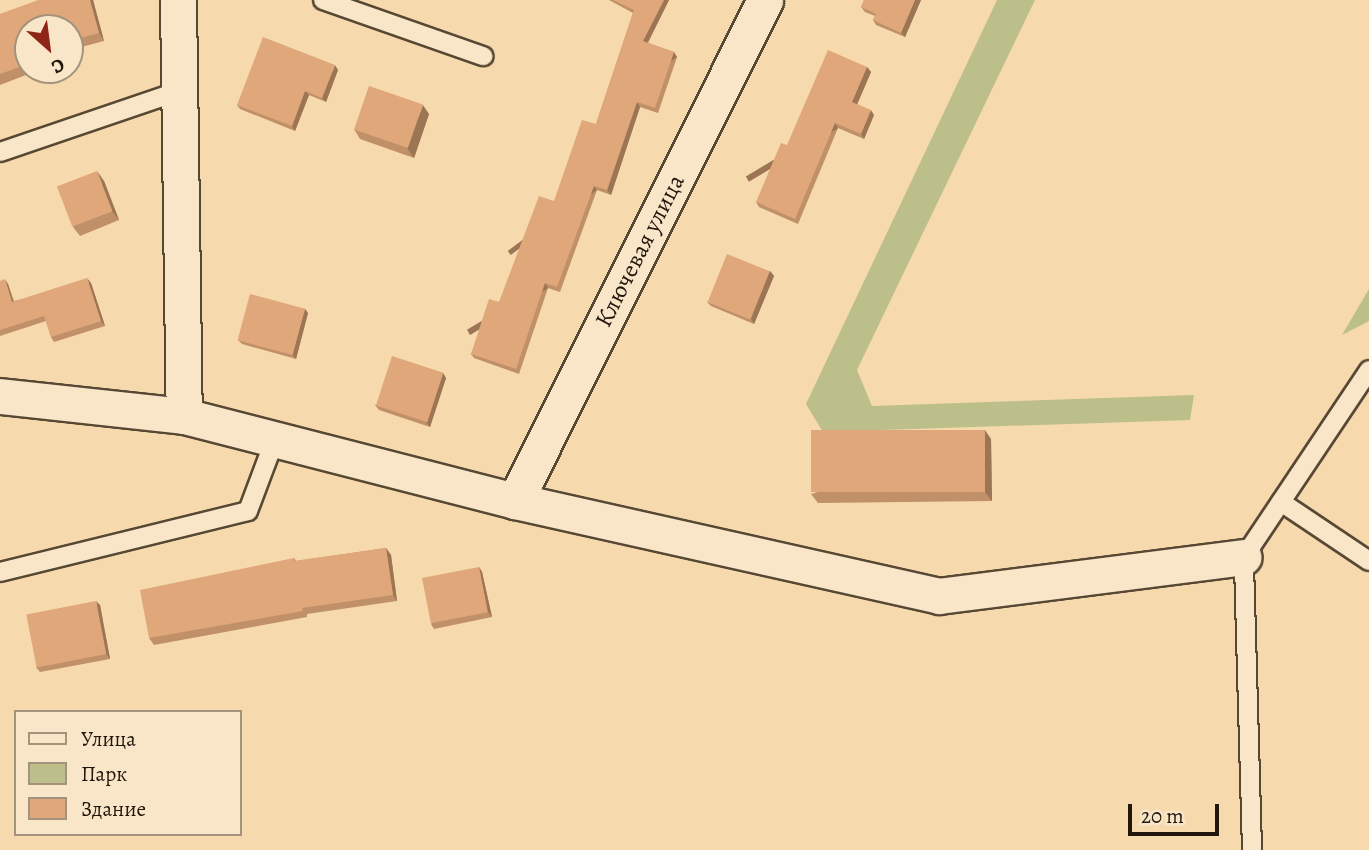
<!DOCTYPE html>
<html>
<head>
<meta charset="utf-8">
<style>
  body { margin:0 }
  #map { position:relative; width:1369px; height:850px; overflow:hidden; background:#f6d9ac; font-family:Alegreya,serif }
  div>[style] { position:absolute }
  .green>* { inset:0; background:#bcbf89 }
  .roads { filter:drop-shadow(2px 0 #574834) drop-shadow(-2px 0 #574834) drop-shadow(0 2px #574834) drop-shadow(0 -2px #574834) }
  .service>* { height:18px; margin:-9px; padding:0 9px; transform-origin:9px; border-radius:9px; background:#f9e6c9 }
  .minor>* { height:35px; margin:-17.5px; padding:0 17.5px; transform-origin:17.5px; border-radius:17.5px; background:#f9e6c9 }
  .wall>* { inset:0; background:#c09069 }
  .shaded-wall>* { inset:0; background:#9c7555; transform-origin:0 0 }
  .building>* { inset:0; background:#dfa77a; transform-origin:0 0 }
  span { translate:-50% -50%; white-space:nowrap; text-align:center; line-height:1.15; -webkit-text-stroke:5px #f9e6c9; paint-order:stroke }
  .street-label { font-size:24px; color:#22170c }
  .legend { position:absolute; left:14px; top:710px; width:228px; height:126px; box-sizing:border-box; background:#f9e6c9; border:2px solid #a3937d; margin:0; padding:9px 12px; list-style:none; font-size:21px; color:#22170c }
  .legend li { display:flex; align-items:center; gap:14px; height:35px }
  .legend b { width:35px; border:2px solid #a3937d }
  .north { position:absolute; left:14px; top:14px; width:70px; height:70px; box-sizing:border-box; background:#f9e6c9; border:2px solid #a3937d; border-radius:50%; rotate:152deg; font-size:19px; font-weight:700; line-height:28px; text-align:center; color:#22170c }
  .north::after { content:''; display:block; margin:auto; width:24px; height:32px; background:#8f2418; clip-path:polygon(50% 0,100% 100%,50% 72%,0 100%) }
  .scale { position:absolute; left:1128px; top:804px; width:91px; height:32px; box-sizing:border-box; border:4px solid #22170c; border-top:0; padding-left:9px; font-size:21px; line-height:24px; white-space:nowrap; color:#22170c; -webkit-text-stroke:5px #f9e6c9; paint-order:stroke }
</style>
</head>
<body>
<div id="map">
  <div class="green">
    <div style="clip-path:polygon(997px 0,1035px 0,857px 370px,872px 406px,1194px 395px,1190px 420px,823px 432px,806px 404px)"></div>
    <div style="clip-path:polygon(1369px 289px,1369px 321px,1342px 335px)"></div>
  </div>
  <div class="roads">
    <div class="service">
      <div style="left:323px;top:0;width:170px;rotate:19.3deg"></div>
      <div style="left:0;top:152px;width:189px;rotate:-18.8deg"></div>
      <div style="left:1281px;top:502px;width:106px;rotate:33.8deg"></div>
      <div style="left:0;top:572px;width:255px;rotate:-13.8deg"></div>
      <div style="left:248px;top:511px;width:77px;rotate:-69.4deg"></div>
      <div style="left:1252px;top:850px;width:293px;rotate:-91.6deg"></div>
      <div style="left:1244px;top:557px;width:225px;rotate:-56.2deg"></div>
    </div>
    <div class="minor">
      <div style="left:178px;top:0;width:416px;rotate:89.2deg"></div>
      <div style="left:0;top:396px;width:185px;rotate:6.2deg"></div>
      <div style="left:184px;top:416px;width:342px;rotate:14.4deg"></div>
      <div style="left:515px;top:501px;width:435px;rotate:12.6deg"></div>
      <div style="left:939px;top:596px;width:307px;rotate:-7.3deg"></div>
      <div style="left:515px;top:501px;width:560px;rotate:-63.48deg"></div>
    </div>
  </div>
  <div class="wall">
    <div style="clip-path:polygon(93px 0,104px 41px,70px 50px,70px 28px,28px 28px,28px 70px,39px 70px,0 85px,0 14px)"></div>
    <div style="clip-path:polygon(609px 0,669px 0,648px 43px,674px 52px,677px 57px,658px 113px,640px 107px,611px 195px,597px 190px,560px 292px,548px 288px,519px 374px,474px 358px,471px 354px,596px 124px,633px 13px)"></div>
    <div style="clip-path:polygon(864px 0,921px 0,905px 37px,876px 25px,873px 20px,875px 16px,865px 12px,861px 7px)"></div>
    <div style="clip-path:polygon(867px 67px,871px 72px,857px 104px,874px 115px,864px 139px,838px 128px,798px 224px,759px 207px,756px 202px)"></div>
    <div style="clip-path:polygon(338px 70px,326px 102px,309px 95px,295px 131px,240px 109px,237px 105px)"></div>
    <div style="clip-path:polygon(429px 114px,414px 158px,360px 139px,354px 129px)"></div>
    <div style="clip-path:polygon(104px 181px,119px 220px,80px 236px,73px 227px)"></div>
    <div style="clip-path:polygon(770px 271px,774px 276px,754px 324px,711px 306px,707px 302px)"></div>
    <div style="clip-path:polygon(0 281px,8px 284px,14px 301px,91px 283px,105px 326px,54px 342px,51px 337px,46px 321px,0 336px)"></div>
    <div style="clip-path:polygon(305px 309px,308px 313px,296px 359px,242px 344px,238px 340px)"></div>
    <div style="clip-path:polygon(443px 373px,446px 378px,430px 427px,379px 410px,375px 405px)"></div>
    <div style="clip-path:polygon(991px 439px,992px 501px,818px 503px,811px 494px)"></div>
    <div style="clip-path:polygon(386px 548px,391px 555px,397px 601px,307px 614px,307px 617px,154px 645px,149px 638px,294px 558px,296px 561px)"></div>
    <div style="clip-path:polygon(479px 567px,482px 572px,492px 617px,434px 629px,431px 624px)"></div>
    <div style="clip-path:polygon(100px 605px,110px 659px,40px 672px,36px 667px)"></div>
  </div>
  <div class="shaded-wall">
    <div style="clip-path:polygon(90px 0,93px 0,104px 41px,99px 33px)"></div>
    <div style="clip-path:polygon(664px 0,669px 0,646px 46px,643px 41px)"></div>
    <div style="clip-path:polygon(915px 0,921px 0,905px 37px,901px 33px)"></div>
    <div style="left:674px;top:52px;width:6px;height:59px;rotate:59deg"></div>
    <div style="clip-path:polygon(335px 65px,338px 70px,326px 102px,322px 98px)"></div>
    <div style="clip-path:polygon(867px 67px,871px 72px,856px 107px,852px 102px)"></div>
    <div style="clip-path:polygon(305px 91px,309px 95px,295px 131px,292px 126px)"></div>
    <div style="clip-path:polygon(637px 102px,640px 107px,611px 195px,607px 190px)"></div>
    <div style="clip-path:polygon(423px 105px,429px 114px,414px 158px,407px 148px)"></div>
    <div style="clip-path:polygon(871px 110px,874px 115px,864px 139px,861px 134px)"></div>
    <div style="left:835px;top:123px;width:6px;height:104px;rotate:59deg"></div>
    <div style="clip-path:polygon(97px 171px,104px 181px,119px 220px,112px 211px)"></div>
    <div style="left:594px;top:186px;width:5px;height:108px;rotate:53deg"></div>
    <div style="clip-path:polygon(770px 271px,774px 276px,754px 324px,751px 319px)"></div>
    <div style="clip-path:polygon(87px 278px,91px 283px,105px 326px,101px 321px)"></div>
    <div style="clip-path:polygon(5px 279px,8px 284px,15px 307px,12px 302px)"></div>
    <div style="left:545px;top:283px;width:6px;height:91px;rotate:59deg"></div>
    <div style="clip-path:polygon(305px 309px,308px 313px,296px 359px,292px 354px)"></div>
    <div style="clip-path:polygon(443px 373px,446px 378px,430px 427px,426px 422px)"></div>
    <div style="clip-path:polygon(985px 430px,991px 439px,992px 501px,985px 492px)"></div>
    <div style="clip-path:polygon(386px 548px,391px 555px,397px 601px,393px 595px)"></div>
    <div style="clip-path:polygon(479px 567px,482px 572px,492px 617px,488px 612px)"></div>
    <div style="clip-path:polygon(96px 601px,100px 605px,110px 659px,106px 654px)"></div>
  </div>
  <div class="building">
    <div style="clip-path:polygon(38px 0,90px 0,99px 33px,70px 41px,70px 28px,28px 28px,28px 64px,0 74px,0 14px)"></div>
    <div style="clip-path:polygon(613px 0,664px 0,643px 41px,674px 52px,655px 108px,637px 102px,607px 190px,594px 186px,557px 287px,545px 283px,516px 369px,471px 354px,489px 299px,499px 302px,539px 196px,554px 201px,582px 120px,596px 124px,634px 10px)"></div>
    <div style="clip-path:polygon(864px 0,915px 0,901px 33px,873px 20px,876px 14px,861px 7px)"></div>
    <div style="clip-path:polygon(263px 37px,335px 65px,322px 98px,305px 91px,292px 126px,237px 105px)"></div>
    <div style="clip-path:polygon(828px 50px,867px 67px,852px 102px,871px 110px,861px 134px,835px 123px,795px 219px,756px 202px,781px 143px,787px 145px)"></div>
    <div style="left:369px;top:86px;width:57px;height:46px;rotate:19deg"></div>
    <div style="left:97px;top:171px;width:43px;height:43px;rotate:69deg"></div>
    <div style="left:727px;top:254px;width:46px;height:52px;rotate:22deg"></div>
    <div style="clip-path:polygon(87px 278px,101px 321px,51px 337px,44px 316px,0 330px,0 281px,5px 279px,12px 302px)"></div>
    <div style="left:250px;top:294px;width:57px;height:48px;rotate:15deg"></div>
    <div style="left:392px;top:356px;width:54px;height:52px;rotate:18deg"></div>
    <div style="left:985px;top:430px;width:62px;height:174px;rotate:90deg"></div>
    <div style="clip-path:polygon(386px 548px,393px 595px,302px 608px,303px 611px,149px 638px,140px 590px,294px 558px,294px 561px)"></div>
    <div style="left:479px;top:567px;width:46px;height:58px;rotate:79deg"></div>
    <div style="left:96px;top:601px;width:54px;height:71px;rotate:79deg"></div>
  </div>
  <div class="street-label">
    <span style="left:640px;top:251px;rotate:-63deg">Ключевая улица</span>
  </div>
  <ul class="legend">
  <li><b style="height:9px;background:#f9e6c9"></b>Улица</li>
  <li><b style="height:19px;background:#bcbf89"></b>Парк</li>
  <li><b style="height:19px;background:#dfa77a"></b>Здание</li>
  </ul>
  <div class="north">С</div>
  <div class="scale">20 m</div>
</div>
</body>
</html>
